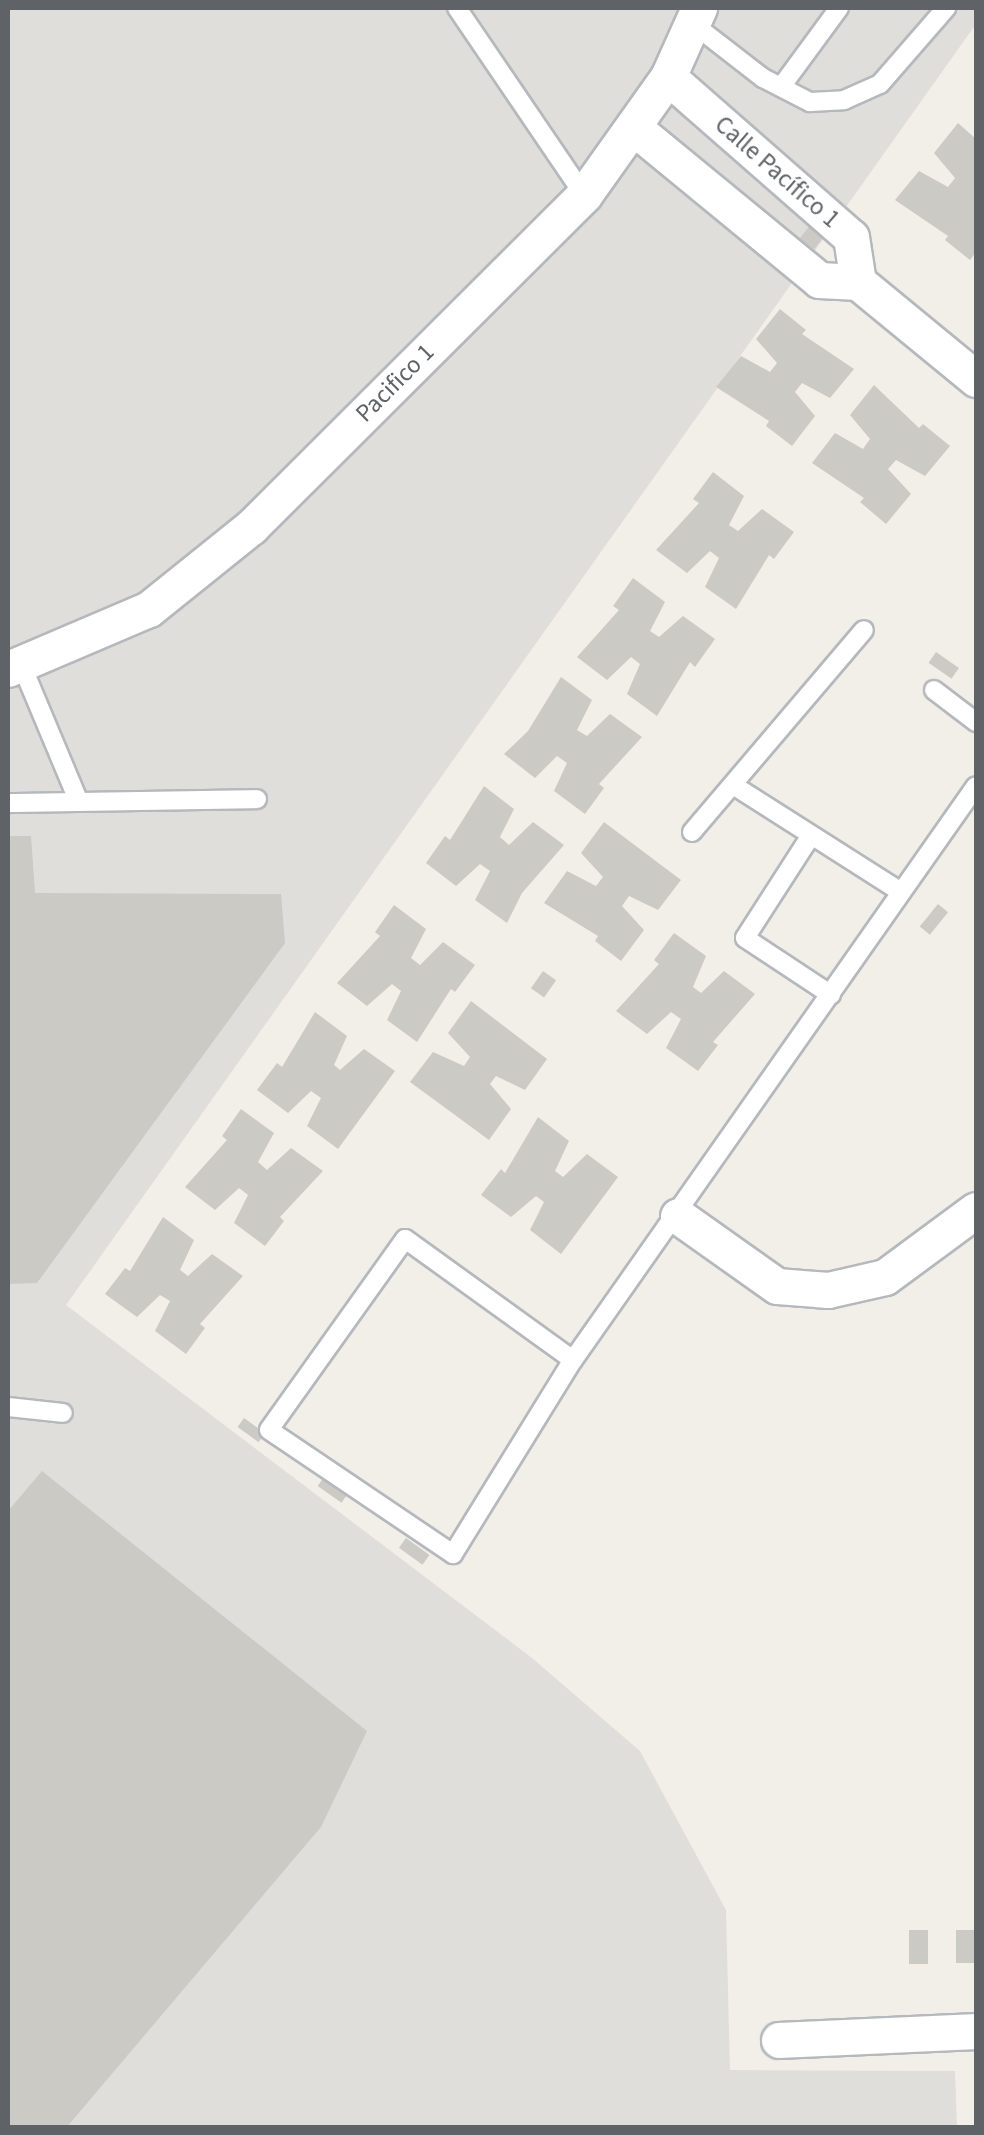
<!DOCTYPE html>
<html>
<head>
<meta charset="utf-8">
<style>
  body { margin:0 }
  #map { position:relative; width:984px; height:2135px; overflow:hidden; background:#f1efe8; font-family:"Source Sans 3",sans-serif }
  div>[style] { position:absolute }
  .industrial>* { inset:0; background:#e0deda }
  .building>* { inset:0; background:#cccac5; transform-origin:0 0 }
  .roads { filter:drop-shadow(2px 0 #b5b8bc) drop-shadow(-2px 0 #b5b8bc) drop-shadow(0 2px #b5b8bc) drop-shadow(0 -2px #b5b8bc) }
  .lane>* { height:18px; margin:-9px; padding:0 9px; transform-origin:9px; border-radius:9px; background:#fff }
  .street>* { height:35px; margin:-17.5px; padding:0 17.5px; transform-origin:17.5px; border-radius:17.5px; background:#fff }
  span { translate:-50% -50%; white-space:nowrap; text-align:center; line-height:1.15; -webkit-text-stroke:10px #fff; paint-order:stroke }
  .street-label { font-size:25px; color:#5f6368 }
  .frame { position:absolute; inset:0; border:10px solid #5f6368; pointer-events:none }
</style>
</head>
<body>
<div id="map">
  <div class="industrial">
    <div style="clip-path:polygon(8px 8px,976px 8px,976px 24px,66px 1305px,532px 1658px,640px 1751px,726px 1910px,730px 2070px,955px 2071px,957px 2127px,8px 2128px)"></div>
  </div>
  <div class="building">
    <div style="clip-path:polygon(958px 123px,976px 139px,976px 252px,970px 260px,945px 240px,948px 236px,895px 200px,919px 171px,948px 187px,955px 178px,934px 153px)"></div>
    <div style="left:811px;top:224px;width:18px;height:18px;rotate:38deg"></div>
    <div style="clip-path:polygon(780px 309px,806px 330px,802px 334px,854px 369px,830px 398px,802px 383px,795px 392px,815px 416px,792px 446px,766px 426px,769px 421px,716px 387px,741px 356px,770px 372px,777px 363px,756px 339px)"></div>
    <div style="clip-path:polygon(874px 385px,919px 428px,923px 424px,950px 446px,925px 476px,896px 460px,888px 469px,911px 494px,886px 524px,860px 502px,864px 498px,812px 463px,835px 433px,863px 449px,870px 439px,850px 415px)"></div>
    <div style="clip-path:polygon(713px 472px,744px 496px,729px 525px,738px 531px,762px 509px,794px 532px,774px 559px,769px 555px,736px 609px,705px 587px,719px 558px,710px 551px,687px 573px,656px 550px,699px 503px,693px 499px)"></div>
    <div style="clip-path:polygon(633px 578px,665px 602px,650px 631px,659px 637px,683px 616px,715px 639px,695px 667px,690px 662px,657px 716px,627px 694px,640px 664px,631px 657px,607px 680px,577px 657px,619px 610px,613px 606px)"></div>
    <div style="left:936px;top:652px;width:28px;height:13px;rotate:35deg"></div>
    <div style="clip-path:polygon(561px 677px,592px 700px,577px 730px,587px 736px,610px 714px,642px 737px,599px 784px,604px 788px,585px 814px,554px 791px,567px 763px,557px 756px,535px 778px,504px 754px,528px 731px)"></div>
    <div style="clip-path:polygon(484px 786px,514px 809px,500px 837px,509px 845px,533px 822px,564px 845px,522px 893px,507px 923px,475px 900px,490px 871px,480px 864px,456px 886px,426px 863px,445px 836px,450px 840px)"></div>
    <div style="clip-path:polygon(604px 822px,681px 880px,658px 910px,629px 896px,622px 906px,644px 930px,621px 961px,595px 941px,598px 936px,544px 903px,567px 871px,596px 886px,603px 877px,581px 853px)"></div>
    <div style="clip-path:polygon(8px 836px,31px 836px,35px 893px,281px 894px,285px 943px,37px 1283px,8px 1284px)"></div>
    <div style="left:938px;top:904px;width:13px;height:29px;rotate:39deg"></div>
    <div style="clip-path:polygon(394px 905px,426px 929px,411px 958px,420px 965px,443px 942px,475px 965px,455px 992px,451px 989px,417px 1042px,387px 1020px,401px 991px,392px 984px,367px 1006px,337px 983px,380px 936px,375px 932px)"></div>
    <div style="clip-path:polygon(674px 933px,706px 956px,693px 987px,701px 993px,724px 971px,755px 994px,713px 1042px,718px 1045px,698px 1071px,666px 1048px,681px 1019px,671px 1012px,647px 1034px,616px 1011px,659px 964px,654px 960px)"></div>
    <div style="left:543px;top:971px;width:16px;height:21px;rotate:35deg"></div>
    <div style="clip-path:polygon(471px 1001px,547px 1059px,525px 1090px,496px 1076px,490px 1084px,511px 1109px,489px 1140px,410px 1082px,433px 1052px,464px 1066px,470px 1057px,448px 1033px)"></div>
    <div style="clip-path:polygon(315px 1012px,347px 1036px,334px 1065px,340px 1070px,364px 1049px,395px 1071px,338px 1149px,307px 1126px,321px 1098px,311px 1091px,288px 1113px,257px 1090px,277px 1063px,282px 1067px)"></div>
    <div style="clip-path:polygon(241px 1109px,274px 1133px,258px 1162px,267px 1170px,291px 1148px,323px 1171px,280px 1217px,284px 1221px,265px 1246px,234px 1223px,248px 1195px,239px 1188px,215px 1210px,185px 1187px,227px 1140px,222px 1136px)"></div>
    <div style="clip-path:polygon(538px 1117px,569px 1141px,555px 1171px,563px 1177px,587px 1154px,618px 1177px,561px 1254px,530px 1230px,544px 1202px,536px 1196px,511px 1217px,481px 1195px,501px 1169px,505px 1173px)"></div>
    <div style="clip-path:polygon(163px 1217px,194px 1240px,180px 1270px,188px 1276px,212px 1254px,243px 1276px,200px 1324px,205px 1328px,186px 1354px,155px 1331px,170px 1301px,160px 1295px,137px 1317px,105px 1294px,125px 1268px,130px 1271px)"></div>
    <div style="left:244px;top:1418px;width:26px;height:11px;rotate:36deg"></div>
    <div style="clip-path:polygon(42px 1471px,367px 1731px,321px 1827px,66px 2128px,8px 2128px,8px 1511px)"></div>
    <div style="left:324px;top:1477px;width:29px;height:11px;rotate:35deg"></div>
    <div style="left:406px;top:1538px;width:29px;height:12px;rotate:36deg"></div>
    <div style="left:909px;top:1930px;width:19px;height:34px"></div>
    <div style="left:956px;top:1930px;width:20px;height:33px"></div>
  </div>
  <div class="roads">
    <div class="lane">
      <div style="left:457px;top:8px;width:226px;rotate:55.8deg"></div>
      <div style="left:692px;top:23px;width:90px;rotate:37.8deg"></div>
      <div style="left:763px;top:78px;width:53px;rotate:27.1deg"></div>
      <div style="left:810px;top:102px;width:34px;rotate:-3deg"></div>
      <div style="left:844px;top:100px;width:39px;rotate:-24deg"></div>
      <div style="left:880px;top:84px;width:101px;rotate:-49deg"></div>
      <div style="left:781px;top:87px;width:98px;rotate:-53.7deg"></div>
      <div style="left:22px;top:666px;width:145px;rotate:67.3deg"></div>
      <div style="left:934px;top:690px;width:53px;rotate:37.3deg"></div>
      <div style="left:733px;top:785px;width:199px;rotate:32.5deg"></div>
      <div style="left:8px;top:803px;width:249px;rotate:-0.9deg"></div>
      <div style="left:692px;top:832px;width:265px;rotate:-49.6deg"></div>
      <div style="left:810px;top:837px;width:120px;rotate:122.8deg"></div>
      <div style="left:745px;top:938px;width:103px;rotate:33.5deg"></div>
      <div style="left:573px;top:1360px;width:207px;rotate:-144.2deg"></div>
      <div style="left:405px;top:1239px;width:234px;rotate:125.5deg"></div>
      <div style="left:269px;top:1430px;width:222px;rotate:34deg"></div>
      <div style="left:453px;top:1554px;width:228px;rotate:-58.3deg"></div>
      <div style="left:573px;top:1360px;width:701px;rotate:-54.93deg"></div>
      <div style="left:8px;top:1407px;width:55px;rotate:6.2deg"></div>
    </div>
    <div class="street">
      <div style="left:668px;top:77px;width:243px;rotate:41.2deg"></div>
      <div style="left:851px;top:237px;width:46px;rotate:81.2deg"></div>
      <div style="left:633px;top:127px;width:241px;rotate:39.4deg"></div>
      <div style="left:819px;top:280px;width:39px;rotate:3deg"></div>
      <div style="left:858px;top:282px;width:153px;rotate:39.4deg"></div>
      <div style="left:8px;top:669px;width:153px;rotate:-23.1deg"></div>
      <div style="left:149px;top:609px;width:131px;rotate:-38.8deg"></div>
      <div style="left:251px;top:527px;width:470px;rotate:-44.9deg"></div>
      <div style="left:584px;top:195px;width:145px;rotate:-54.6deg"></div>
      <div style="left:668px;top:77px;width:76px;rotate:-65.8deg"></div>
      <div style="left:678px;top:1216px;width:121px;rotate:35.3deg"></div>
      <div style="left:777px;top:1286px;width:51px;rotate:4.5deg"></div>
      <div style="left:828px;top:1290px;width:58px;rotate:-12.8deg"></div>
      <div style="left:885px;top:1277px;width:113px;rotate:-36.4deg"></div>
      <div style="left:779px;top:2040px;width:197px;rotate:-2.6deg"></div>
    </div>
  </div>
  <div class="street-label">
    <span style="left:777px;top:172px;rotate:41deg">Calle Pacífico 1</span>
    <span style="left:395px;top:383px;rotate:-45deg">Pacifico 1</span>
  </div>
  <div class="frame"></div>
</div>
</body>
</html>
